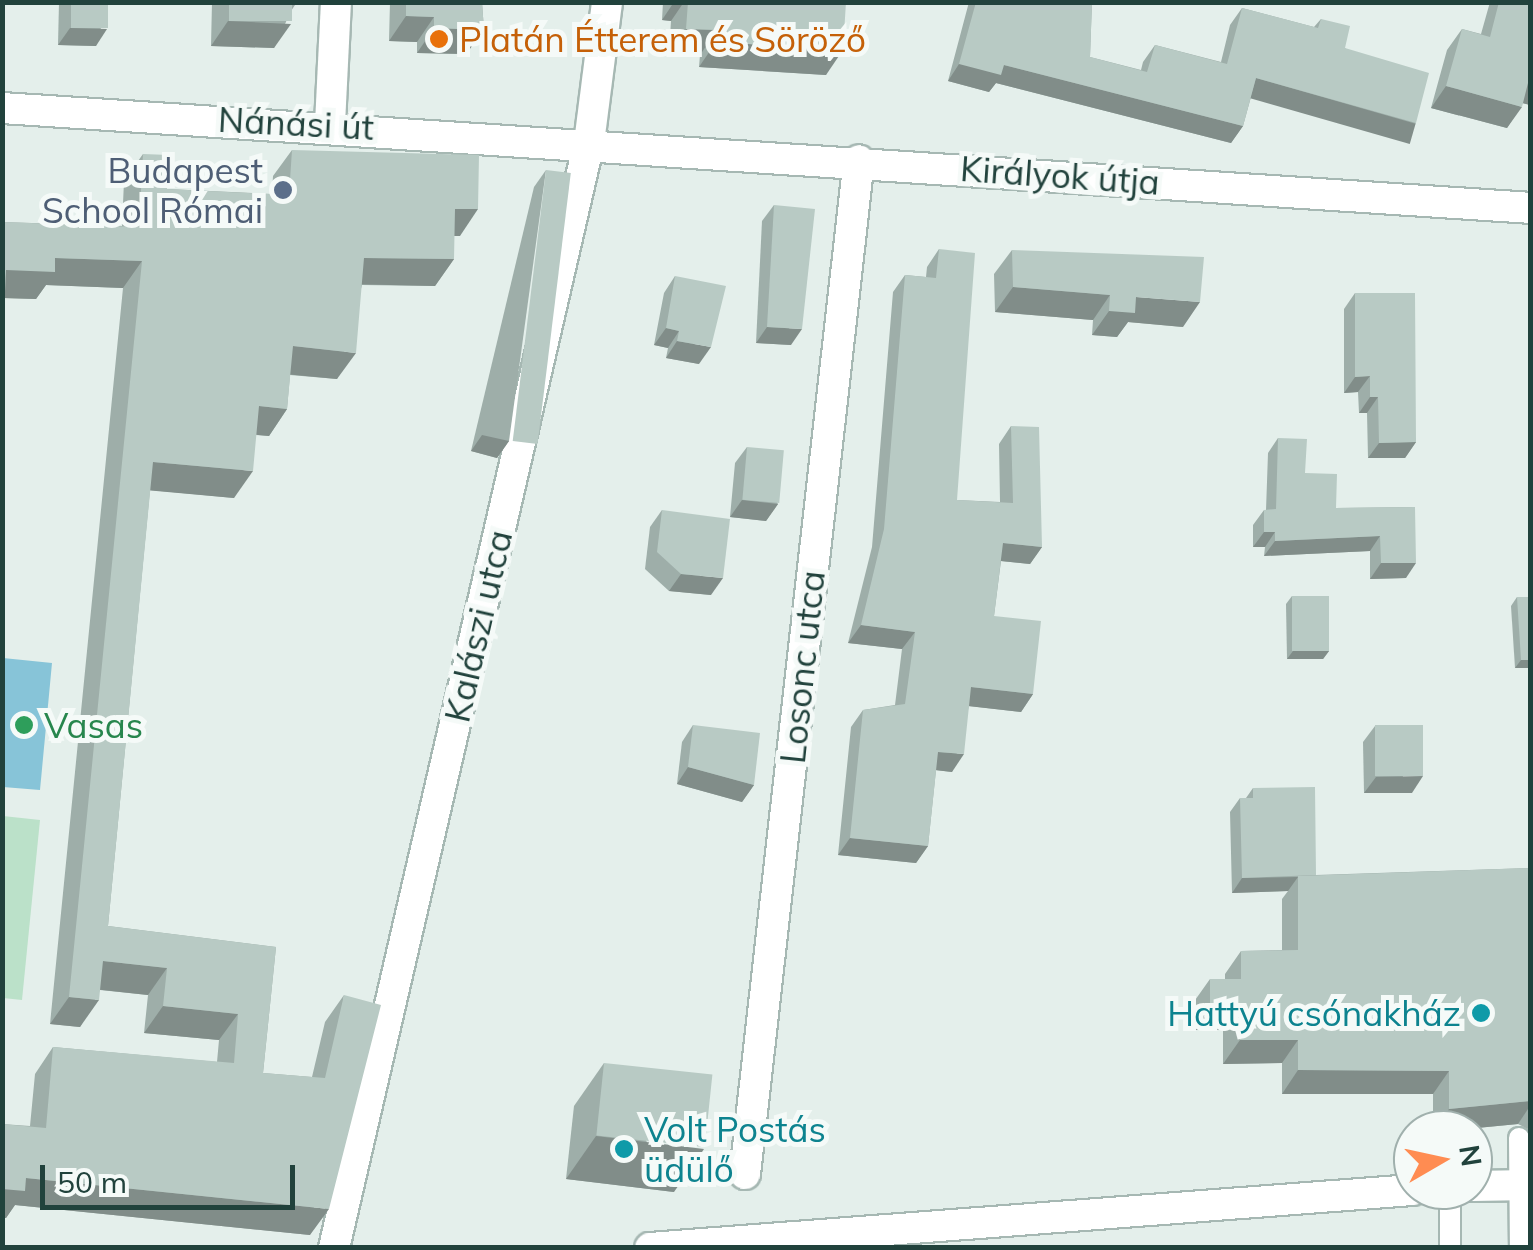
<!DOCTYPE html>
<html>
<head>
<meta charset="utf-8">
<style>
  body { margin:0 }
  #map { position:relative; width:1533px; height:1250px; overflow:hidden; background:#e4efeb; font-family:Mulish,sans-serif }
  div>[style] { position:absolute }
  .green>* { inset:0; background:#bbe1c9 }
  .water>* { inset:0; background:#87c4d8 }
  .roads { filter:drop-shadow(2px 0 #a6b8b3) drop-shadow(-2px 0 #a6b8b3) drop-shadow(0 2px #a6b8b3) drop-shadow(0 -2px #a6b8b3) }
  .lane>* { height:20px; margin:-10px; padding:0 10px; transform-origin:10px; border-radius:10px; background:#fff }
  .street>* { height:30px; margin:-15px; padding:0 15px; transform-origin:15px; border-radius:15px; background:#fff }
  .secondary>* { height:30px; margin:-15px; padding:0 15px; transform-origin:15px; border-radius:15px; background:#fff }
  .wall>* { inset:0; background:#9eaea9 }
  .shaded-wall>* { inset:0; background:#818d89; transform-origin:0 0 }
  .building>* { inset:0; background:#b8cac4; transform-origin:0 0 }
  .dots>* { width:28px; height:28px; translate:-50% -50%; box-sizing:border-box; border:5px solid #f5faf8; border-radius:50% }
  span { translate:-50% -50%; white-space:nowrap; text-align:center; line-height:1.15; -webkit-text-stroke:10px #f5faf8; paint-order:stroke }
  .food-label { font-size:35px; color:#c56008 }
  .left { translate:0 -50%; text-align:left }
  .street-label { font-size:35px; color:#21423c }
  .service-label { font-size:35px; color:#4e5e75 }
  .right { translate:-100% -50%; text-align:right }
  .leisure-label { font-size:35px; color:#27864d }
  .culture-label { font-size:35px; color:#0d838f }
  .frame { position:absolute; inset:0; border:5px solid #21423c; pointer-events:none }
  .north { position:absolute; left:1393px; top:1110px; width:100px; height:100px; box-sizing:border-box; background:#f5faf8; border:2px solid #a0b0ad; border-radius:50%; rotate:81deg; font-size:28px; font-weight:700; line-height:40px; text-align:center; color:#21423c }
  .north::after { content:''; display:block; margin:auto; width:35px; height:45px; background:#ff8c52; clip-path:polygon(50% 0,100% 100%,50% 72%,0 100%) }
  .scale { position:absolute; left:40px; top:1165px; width:255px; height:45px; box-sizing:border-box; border:5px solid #21423c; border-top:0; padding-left:12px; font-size:30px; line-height:35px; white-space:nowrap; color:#21423c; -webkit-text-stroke:8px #f5faf8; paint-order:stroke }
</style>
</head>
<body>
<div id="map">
  <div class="green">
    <div style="clip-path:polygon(3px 816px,40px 820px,22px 1000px,3px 998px)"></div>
  </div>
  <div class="water">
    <div style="clip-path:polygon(3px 658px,52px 663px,40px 790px,3px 787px)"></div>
  </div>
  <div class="roads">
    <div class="lane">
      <div style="left:1519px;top:1138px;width:110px;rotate:89.5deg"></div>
      <div style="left:1450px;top:1190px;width:58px;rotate:90deg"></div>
    </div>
    <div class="street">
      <div style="left:330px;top:124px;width:122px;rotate:-87.2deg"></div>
      <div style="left:745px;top:1174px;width:1020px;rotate:-83.59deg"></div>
      <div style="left:1473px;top:1186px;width:57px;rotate:-1deg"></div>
      <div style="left:334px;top:1248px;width:1134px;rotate:-77.01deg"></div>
      <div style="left:589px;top:143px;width:142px;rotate:-82.7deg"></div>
      <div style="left:650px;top:1248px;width:765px;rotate:-4.35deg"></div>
    </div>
    <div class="secondary">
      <div style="left:2px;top:108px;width:1531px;rotate:3.74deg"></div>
    </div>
  </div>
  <div class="wall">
    <div style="clip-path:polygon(59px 2px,108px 2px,96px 46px,58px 45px)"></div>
    <div style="clip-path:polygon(212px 2px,297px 2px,291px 11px,274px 48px,211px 46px)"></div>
    <div style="clip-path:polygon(390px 2px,482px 2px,484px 30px,466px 54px,417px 53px,417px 42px,389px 41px)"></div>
    <div style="clip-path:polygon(663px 2px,846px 2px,826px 75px,699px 67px,700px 55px,669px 53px,671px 21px,662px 20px)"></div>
    <div style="clip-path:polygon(969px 2px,1092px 2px,1090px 57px,1141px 70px,1143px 62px,1155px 45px,1221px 62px,1230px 25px,1242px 8px,1314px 27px,1321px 19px,1345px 48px,1416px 123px,1404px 140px,1251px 97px,1243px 126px,1231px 143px,996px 83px,989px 92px,948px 81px)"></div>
    <div style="clip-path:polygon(1490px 2px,1530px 2px,1530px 105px,1523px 103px,1507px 128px,1431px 108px,1447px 50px,1462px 29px,1481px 34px)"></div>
    <div style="clip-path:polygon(292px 150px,460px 236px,454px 236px,454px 259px,435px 286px,362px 285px,337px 379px,290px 375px,287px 409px,269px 436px,256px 435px,234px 498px,150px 490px,108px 926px,276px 947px,263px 1073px,312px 1077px,325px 1022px,344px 995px,310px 1235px,15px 1205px,6px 1218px,2px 1218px,2px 1124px,30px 1126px,35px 1074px,53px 1047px,217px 1062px,219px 1040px,144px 1033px,148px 995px,100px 990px,80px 1027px,50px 1024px,123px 288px,46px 285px,36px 299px,5px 298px,2px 222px,122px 226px,124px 181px,143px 154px,167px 189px,272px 194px,273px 176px)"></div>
    <div style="clip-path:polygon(546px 170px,509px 441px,497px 458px,471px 451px,534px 187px)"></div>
    <div style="clip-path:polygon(774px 205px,791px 345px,756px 343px,762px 221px)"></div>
    <div style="clip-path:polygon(939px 249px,957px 500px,1000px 502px,999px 444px,1011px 426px,1042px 547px,1030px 564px,1001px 561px,994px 616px,1033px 694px,1021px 712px,969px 706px,952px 772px,936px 770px,928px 846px,916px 863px,838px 855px,851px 727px,863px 710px,895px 705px,902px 649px,848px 643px,872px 547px,893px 292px,905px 275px,926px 277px,927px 267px)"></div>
    <div style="clip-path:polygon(1012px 250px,1183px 327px,1128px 322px,1117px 337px,1092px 335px,1093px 320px,995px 312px,994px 274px)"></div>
    <div style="clip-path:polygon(675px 276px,699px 364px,666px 358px,668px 348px,654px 345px,664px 293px)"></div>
    <div style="clip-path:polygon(1355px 293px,1416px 442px,1405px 458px,1368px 458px,1367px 413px,1359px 413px,1358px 392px,1344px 393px,1344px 309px)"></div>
    <div style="clip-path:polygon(1278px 438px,1305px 473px,1336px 508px,1415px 507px,1406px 578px,1370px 579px,1370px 551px,1264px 556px,1265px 547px,1253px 547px,1253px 525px,1264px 510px,1266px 510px,1268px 453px)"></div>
    <div style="clip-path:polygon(747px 447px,778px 504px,766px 521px,730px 517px,735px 463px)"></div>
    <div style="clip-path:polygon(662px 510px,711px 595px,669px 591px,645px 569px,650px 527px)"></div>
    <div style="clip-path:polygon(1292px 596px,1329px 651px,1323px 659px,1287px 659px,1286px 604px)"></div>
    <div style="clip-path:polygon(1517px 597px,1530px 597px,1530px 668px,1515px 668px,1511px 606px)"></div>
    <div style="clip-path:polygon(693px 725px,754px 785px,742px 802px,677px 784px,682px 742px)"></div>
    <div style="clip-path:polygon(1375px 726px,1412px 793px,1364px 793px,1363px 742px)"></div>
    <div style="clip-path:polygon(1253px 788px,1316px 875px,1530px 868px,1530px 1130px,1518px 1124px,1456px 1130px,1433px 1130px,1433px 1094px,1282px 1094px,1282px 1063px,1223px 1064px,1223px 1030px,1194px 1030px,1193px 1003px,1210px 979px,1225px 979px,1225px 974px,1241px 951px,1282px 950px,1282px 899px,1288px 891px,1232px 893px,1230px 812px,1240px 798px,1246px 798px)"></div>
    <div style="clip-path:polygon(604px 1063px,674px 1192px,566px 1179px,574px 1106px)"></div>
  </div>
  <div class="shaded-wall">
    <div style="clip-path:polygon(674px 2px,684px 2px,671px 21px,662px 20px)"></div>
    <div style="clip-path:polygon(406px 16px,434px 17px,417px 42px,389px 41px)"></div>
    <div style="clip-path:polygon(228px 21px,291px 24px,274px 48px,211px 46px)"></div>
    <div style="clip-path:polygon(70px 28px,107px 29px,96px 46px,58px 45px)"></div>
    <div style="clip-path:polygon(434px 28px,484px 30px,466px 54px,417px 53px)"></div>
    <div style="clip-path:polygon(686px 29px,717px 30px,700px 55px,669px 53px)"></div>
    <div style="clip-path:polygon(716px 42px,843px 50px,826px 75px,699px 67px)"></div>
    <div style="clip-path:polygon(959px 64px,1004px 65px,1243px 126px,1231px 143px,996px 83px,989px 92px,948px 81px)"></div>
    <div style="left:1256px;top:78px;width:166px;height:21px;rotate:16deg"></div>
    <div style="clip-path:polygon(1529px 79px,1530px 80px,1530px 105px,1514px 101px)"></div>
    <div style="clip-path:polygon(1446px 86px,1522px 107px,1507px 128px,1431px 108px)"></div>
    <div style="clip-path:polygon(455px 209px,478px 209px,460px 236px,436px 236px)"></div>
    <div style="clip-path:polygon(55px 258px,142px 261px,123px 288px,46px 285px,36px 299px,2px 298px,6px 270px)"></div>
    <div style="clip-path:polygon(364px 258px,454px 259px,435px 286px,346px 284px)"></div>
    <div style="clip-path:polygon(1013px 287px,1110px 295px,1093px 320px,995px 312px)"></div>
    <div style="clip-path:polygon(1136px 297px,1200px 302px,1183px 327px,1128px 322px,1117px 337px,1092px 335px,1109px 311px)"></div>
    <div style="clip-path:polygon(767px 327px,802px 329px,791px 345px,756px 343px)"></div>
    <div style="clip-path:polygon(666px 328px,679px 331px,668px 348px,654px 345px)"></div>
    <div style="clip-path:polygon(677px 341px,711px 347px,699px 364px,666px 358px)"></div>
    <div style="clip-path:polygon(293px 346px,356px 353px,337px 379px,274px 373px)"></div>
    <div style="clip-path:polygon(1370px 376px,1358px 392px,1344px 393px,1355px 377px)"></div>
    <div style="clip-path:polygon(1370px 397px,1378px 397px,1367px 413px,1359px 413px)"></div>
    <div style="clip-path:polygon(259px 406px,287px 409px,269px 436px,240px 433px)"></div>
    <div style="clip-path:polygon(482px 435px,509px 441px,497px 458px,471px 451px)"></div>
    <div style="clip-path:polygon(1416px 442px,1405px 458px,1368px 458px,1379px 443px)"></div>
    <div style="clip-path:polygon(153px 462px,253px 471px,234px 498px,134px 489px)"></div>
    <div style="clip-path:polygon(742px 500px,778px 504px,766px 521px,730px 517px)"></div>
    <div style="clip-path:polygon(1264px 532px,1275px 532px,1265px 547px,1253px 547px)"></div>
    <div style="clip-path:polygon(1380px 536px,1370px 551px,1264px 556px,1275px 541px)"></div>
    <div style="clip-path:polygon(1003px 543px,1042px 547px,1030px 564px,991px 560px)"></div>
    <div style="clip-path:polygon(1381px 563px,1416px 563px,1406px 578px,1370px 579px)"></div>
    <div style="clip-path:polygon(681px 574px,723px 578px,711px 595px,669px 591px)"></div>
    <div style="clip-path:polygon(861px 625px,915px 632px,902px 649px,848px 643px)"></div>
    <div style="clip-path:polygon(1293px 651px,1329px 651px,1323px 659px,1287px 659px)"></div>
    <div style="clip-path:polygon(1521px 660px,1530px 660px,1530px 668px,1515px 668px)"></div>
    <div style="clip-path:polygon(971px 687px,1033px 694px,1021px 712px,959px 705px)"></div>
    <div style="clip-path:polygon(938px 752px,964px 754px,952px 772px,926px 769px)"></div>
    <div style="clip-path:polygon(688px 767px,754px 785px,742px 802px,677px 784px)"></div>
    <div style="clip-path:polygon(1423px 776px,1412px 793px,1364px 793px,1376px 777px)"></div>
    <div style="clip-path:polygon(850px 838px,928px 846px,916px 863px,838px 855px)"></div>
    <div style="clip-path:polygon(1298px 877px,1288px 891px,1232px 893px,1242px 878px)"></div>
    <div style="clip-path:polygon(103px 961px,167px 968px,148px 995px,84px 988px)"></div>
    <div style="clip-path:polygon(69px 997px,99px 1000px,80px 1027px,50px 1024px)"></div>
    <div style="clip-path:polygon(163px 1006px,238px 1014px,219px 1040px,144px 1033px)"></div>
    <div style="clip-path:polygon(1210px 1006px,1239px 1006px,1223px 1030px,1194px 1030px)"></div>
    <div style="clip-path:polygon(1240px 1040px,1298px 1040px,1282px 1063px,1223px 1064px)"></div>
    <div style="clip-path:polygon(1298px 1070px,1449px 1071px,1433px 1094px,1282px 1094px)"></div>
    <div style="clip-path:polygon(1530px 1101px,1530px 1106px,1518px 1124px,1456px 1130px,1434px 1130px,1449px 1109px)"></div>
    <div style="clip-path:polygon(596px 1136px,704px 1149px,674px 1192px,566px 1179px)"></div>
    <div style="clip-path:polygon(26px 1178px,329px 1209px,310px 1235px,15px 1205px,6px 1218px,2px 1218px,2px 1189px)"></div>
  </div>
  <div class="building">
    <div style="left:71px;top:2px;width:37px;height:26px"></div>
    <div style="left:229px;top:2px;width:63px;height:19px"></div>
    <div style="clip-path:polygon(406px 2px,482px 2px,484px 30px,434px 28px,434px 17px,406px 16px)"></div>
    <div style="clip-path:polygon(688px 2px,846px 2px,843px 50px,716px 42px,717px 30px,686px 29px)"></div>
    <div style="clip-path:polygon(976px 2px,1092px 2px,1090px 57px,1147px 72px,1155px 45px,1227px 64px,1242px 8px,1318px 28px,1321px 19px,1350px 26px,1345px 48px,1429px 73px,1416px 123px,1256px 78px,1243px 126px,1004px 65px,1001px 75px,959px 64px)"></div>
    <div style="clip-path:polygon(1499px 2px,1530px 2px,1530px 80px,1529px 79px,1522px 107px,1446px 86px,1462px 29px,1490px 37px)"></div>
    <div style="clip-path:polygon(292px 150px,479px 155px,478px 209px,455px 209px,454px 259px,364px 258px,356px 353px,293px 346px,287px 409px,259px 406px,253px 471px,153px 462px,108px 926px,276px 947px,263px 1073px,325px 1078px,344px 995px,381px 1005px,329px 1209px,26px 1178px,25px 1191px,2px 1189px,2px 1124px,46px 1128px,53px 1047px,234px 1063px,238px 1014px,163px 1006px,167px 968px,103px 961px,99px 1000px,69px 997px,142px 261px,55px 258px,55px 272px,6px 270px,2px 356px,2px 222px,139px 227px,143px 154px,169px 155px,167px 189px,289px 195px)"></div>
    <div style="left:546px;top:170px;width:25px;height:273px;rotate:7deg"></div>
    <div style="clip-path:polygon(774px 205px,815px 209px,802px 329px,767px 327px)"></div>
    <div style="clip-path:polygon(939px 249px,975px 253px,957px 500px,1013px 503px,1011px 426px,1039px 427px,1042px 547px,1003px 543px,994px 616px,1041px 621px,1033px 694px,971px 687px,964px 754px,938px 752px,928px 846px,850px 838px,863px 710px,905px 704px,915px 632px,861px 625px,884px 529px,905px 275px,936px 278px)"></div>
    <div style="clip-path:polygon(1012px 250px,1204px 257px,1200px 302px,1136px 297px,1135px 313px,1109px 311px,1110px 295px,1013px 287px)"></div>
    <div style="clip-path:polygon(675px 276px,726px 286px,711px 347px,677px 341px,679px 331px,666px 328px)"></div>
    <div style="clip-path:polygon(1355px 293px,1415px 293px,1416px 442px,1379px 443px,1378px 397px,1370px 397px,1370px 376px,1355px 377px)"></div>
    <div style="clip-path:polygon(1278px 438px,1307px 439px,1305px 473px,1337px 474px,1336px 508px,1415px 507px,1416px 563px,1381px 563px,1380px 536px,1275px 541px,1275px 532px,1264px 532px,1264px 510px,1276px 509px)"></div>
    <div style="left:747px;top:447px;width:37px;height:53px;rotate:5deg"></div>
    <div style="clip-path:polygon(662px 510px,730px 519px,723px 578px,681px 574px,657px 552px)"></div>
    <div style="left:1292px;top:596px;width:37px;height:55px"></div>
    <div style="clip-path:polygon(1517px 597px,1530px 597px,1530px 660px,1521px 660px)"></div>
    <div style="clip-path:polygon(693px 725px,760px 733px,754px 785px,688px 767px)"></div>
    <div style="left:1423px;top:725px;width:51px;height:48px;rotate:90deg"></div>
    <div style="clip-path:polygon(1315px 787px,1316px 875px,1242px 878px,1240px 798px,1253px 798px,1253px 788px)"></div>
    <div style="clip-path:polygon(1530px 868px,1530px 1101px,1449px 1109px,1449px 1071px,1298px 1070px,1298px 1040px,1240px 1040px,1239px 1006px,1210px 1006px,1210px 979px,1241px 979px,1241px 951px,1298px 950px,1298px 876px)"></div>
    <div style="left:604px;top:1063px;width:109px;height:73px;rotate:6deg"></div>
  </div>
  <div class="dots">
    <div style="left:439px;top:39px;background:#e8710a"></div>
    <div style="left:283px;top:190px;background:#5c6f8a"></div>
    <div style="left:24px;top:725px;background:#2e9e5b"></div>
    <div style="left:1481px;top:1013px;background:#0f9aa8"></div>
    <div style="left:624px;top:1149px;background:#0f9aa8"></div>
  </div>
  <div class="food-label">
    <span class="left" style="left:459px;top:39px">Platán Étterem és Söröző</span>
  </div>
  <div class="street-label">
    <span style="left:296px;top:123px;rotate:3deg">Nánási út</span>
    <span style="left:1060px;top:175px;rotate:4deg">Királyok útja</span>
    <span style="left:478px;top:626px;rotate:-77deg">Kalászi utca</span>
    <span style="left:802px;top:667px;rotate:-84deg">Losonc utca</span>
  </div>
  <div class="service-label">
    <span class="right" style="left:263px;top:190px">Budapest<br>School Római</span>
  </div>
  <div class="leisure-label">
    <span class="left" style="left:44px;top:725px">Vasas</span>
  </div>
  <div class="culture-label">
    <span class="right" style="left:1461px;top:1013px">Hattyú csónakház</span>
    <span class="left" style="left:644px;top:1149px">Volt Postás<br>üdülő</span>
  </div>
  <div class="frame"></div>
  <div class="north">N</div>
  <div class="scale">50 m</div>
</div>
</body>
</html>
